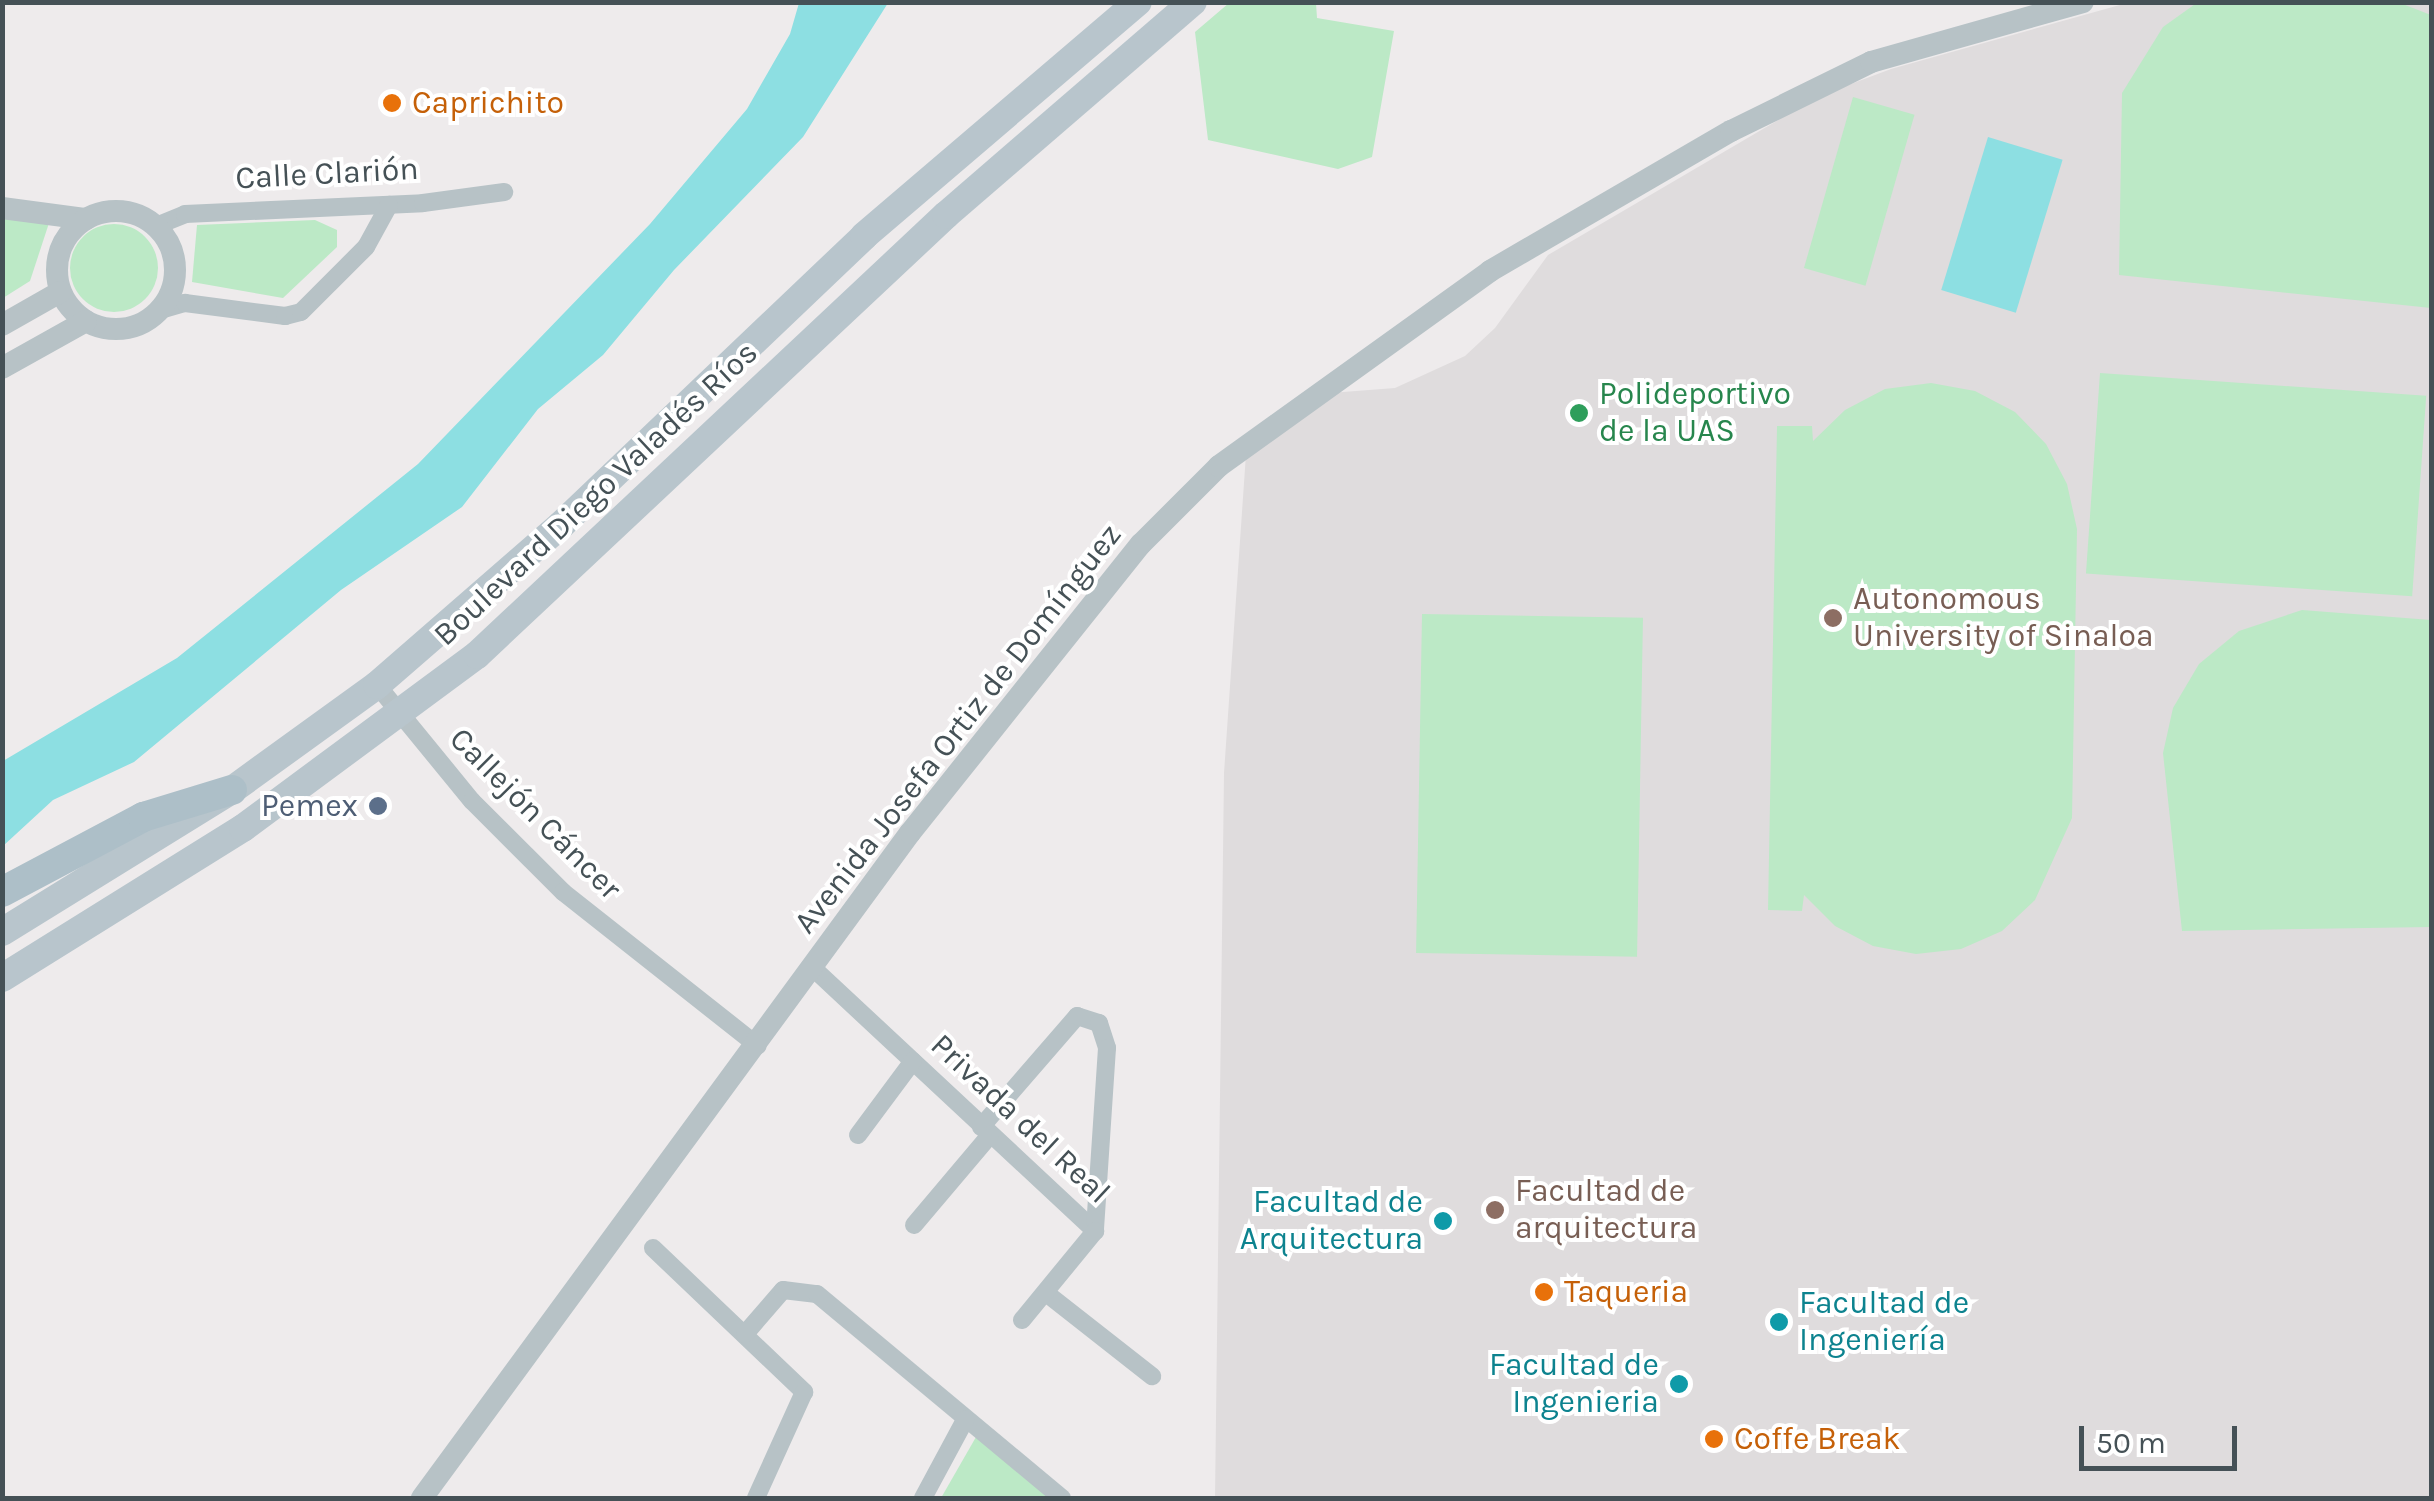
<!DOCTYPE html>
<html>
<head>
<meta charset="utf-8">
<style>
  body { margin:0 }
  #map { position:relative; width:2434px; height:1501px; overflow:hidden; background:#eeebec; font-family:Karla,sans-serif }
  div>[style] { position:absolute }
  .education>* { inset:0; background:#dfdcdd }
  .green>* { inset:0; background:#bce9c6; transform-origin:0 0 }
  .round { border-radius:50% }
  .water>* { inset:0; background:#8ddfe2; transform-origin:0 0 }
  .minor>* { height:18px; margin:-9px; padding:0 9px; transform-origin:9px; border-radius:9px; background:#b7c2c6 }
  .tertiary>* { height:22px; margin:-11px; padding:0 11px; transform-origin:11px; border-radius:11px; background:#b7c2c6 }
  .tertiary>.ring { margin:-11px; padding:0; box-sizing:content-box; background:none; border:22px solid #b7c2c6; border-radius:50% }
  .secondary>* { height:28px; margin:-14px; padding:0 14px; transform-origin:14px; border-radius:14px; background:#b8c5cc }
  .primary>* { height:30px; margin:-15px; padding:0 15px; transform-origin:15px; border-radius:15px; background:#adbfc8 }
  .dots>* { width:28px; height:28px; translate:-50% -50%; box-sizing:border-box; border:5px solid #fff; border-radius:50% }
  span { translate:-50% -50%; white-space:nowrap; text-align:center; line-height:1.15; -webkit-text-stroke:8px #fff; paint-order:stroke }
  .food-label { font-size:32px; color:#c56008 }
  .left { translate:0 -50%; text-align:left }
  .street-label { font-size:32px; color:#455156 }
  .leisure-label { font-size:32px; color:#27864d }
  .education-label { font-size:32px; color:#785e54 }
  .service-label { font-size:32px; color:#4e5e75 }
  .right { translate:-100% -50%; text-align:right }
  .culture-label { font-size:32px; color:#0d838f }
  .frame { position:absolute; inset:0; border:5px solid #455156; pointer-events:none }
  .scale { position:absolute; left:2079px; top:1426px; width:158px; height:45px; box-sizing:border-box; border:5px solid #455156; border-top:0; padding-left:12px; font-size:30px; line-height:35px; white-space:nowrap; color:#455156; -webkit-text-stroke:8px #fff; paint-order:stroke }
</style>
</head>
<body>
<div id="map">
  <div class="education">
    <div style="clip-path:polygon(2127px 3px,2431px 3px,2431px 1498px,1215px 1498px,1224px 773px,1246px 454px,1330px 393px,1395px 388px,1465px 356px,1495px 328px,1548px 255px,1819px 96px,1891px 69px)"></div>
  </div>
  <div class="green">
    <div style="clip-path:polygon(2198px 2px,2400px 3px,2431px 15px,2431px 308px,2119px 275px,2122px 93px,2163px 27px)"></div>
    <div style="clip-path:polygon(1229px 3px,1316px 3px,1317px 18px,1394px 31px,1372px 157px,1338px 169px,1208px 140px,1195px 32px)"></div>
    <div style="left:1853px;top:97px;width:64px;height:178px;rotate:16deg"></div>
    <div style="clip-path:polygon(3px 212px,49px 223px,30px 281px,3px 298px)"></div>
    <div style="clip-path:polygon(315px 220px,337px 230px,337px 247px,283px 298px,192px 282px,197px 225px)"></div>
    <div class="round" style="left:70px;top:224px;width:88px;height:88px"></div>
    <div style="left:2100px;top:373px;width:327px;height:201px;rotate:4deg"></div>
    <div style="clip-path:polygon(1931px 383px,1975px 391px,2015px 412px,2046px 444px,2067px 484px,2077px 529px,2072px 818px,2035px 900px,2002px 931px,1961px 949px,1916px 954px,1873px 946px,1835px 926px,1804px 895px,1802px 911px,1768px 910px,1777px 426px,1812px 426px,1813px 441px,1845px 410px,1885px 389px)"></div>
    <div style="clip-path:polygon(2302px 610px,2431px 620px,2431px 927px,2182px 931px,2163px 753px,2173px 708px,2199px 664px,2239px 631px)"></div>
    <div style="left:1422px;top:614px;width:221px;height:339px;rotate:1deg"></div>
    <div style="clip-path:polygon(976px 1437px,1051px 1498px,941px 1498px)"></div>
  </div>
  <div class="water">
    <div style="clip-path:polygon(799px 3px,888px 3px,803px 137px,674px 270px,603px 355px,538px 409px,462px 507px,341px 590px,134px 762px,53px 800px,3px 846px,3px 761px,177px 658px,418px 464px,650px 224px,747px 109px,790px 34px)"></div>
    <div style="left:1988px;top:137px;width:78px;height:160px;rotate:17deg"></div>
  </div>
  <div class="minor">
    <div style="left:156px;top:226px;width:31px;rotate:-22deg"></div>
    <div style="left:185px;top:214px;width:238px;rotate:-2.6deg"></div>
    <div style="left:423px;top:203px;width:82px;rotate:-7.7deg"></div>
    <div style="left:160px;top:310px;width:26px;rotate:-16deg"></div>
    <div style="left:185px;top:303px;width:101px;rotate:7.4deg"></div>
    <div style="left:285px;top:316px;width:16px;rotate:-14deg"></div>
    <div style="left:301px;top:312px;width:92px;rotate:-45deg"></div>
    <div style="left:366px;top:247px;width:48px;rotate:-61.3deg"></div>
    <div style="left:377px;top:685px;width:150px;rotate:50.7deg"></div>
    <div style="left:472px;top:801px;width:129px;rotate:45deg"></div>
    <div style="left:563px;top:892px;width:248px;rotate:38.3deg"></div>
    <div style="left:813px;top:968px;width:386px;rotate:43deg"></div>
    <div style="left:981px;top:1127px;width:147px;rotate:-49.1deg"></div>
    <div style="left:1077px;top:1016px;width:23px;rotate:18deg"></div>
    <div style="left:1099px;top:1023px;width:26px;rotate:72deg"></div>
    <div style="left:1107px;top:1048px;width:183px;rotate:93.8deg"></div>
    <div style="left:858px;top:1135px;width:92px;rotate:-53.4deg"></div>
    <div style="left:914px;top:1225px;width:118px;rotate:-49.8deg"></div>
    <div style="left:653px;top:1248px;width:209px;rotate:43.6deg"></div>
    <div style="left:804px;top:1392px;width:116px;rotate:114.4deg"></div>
    <div style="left:1046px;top:1293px;width:135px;rotate:38.1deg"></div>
    <div style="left:1022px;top:1320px;width:115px;rotate:-50.6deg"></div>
    <div style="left:745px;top:1334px;width:58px;rotate:-49.2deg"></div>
    <div style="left:783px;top:1290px;width:34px;rotate:7deg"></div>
    <div style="left:817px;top:1294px;width:319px;rotate:39.8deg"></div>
    <div style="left:923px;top:1498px;width:89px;rotate:-61.7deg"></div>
  </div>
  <div class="tertiary">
    <div style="left:2px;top:208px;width:85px;rotate:7.5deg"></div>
    <div class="ring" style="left:57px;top:211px;width:96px;height:96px"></div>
    <div style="left:2px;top:325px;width:67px;rotate:-29.6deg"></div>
    <div style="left:2px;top:368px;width:96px;rotate:-29.2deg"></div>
    <div style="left:422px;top:1498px;width:825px;rotate:-53.73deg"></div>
    <div style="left:910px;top:833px;width:370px;rotate:-51.4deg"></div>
    <div style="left:1141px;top:544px;width:110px;rotate:-45deg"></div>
    <div style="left:1219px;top:466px;width:334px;rotate:-35.7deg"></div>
    <div style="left:1490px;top:271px;width:279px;rotate:-30.2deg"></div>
    <div style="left:1731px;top:131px;width:156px;rotate:-26.2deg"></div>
    <div style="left:1871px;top:62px;width:220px;rotate:-15.8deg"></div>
  </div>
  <div class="secondary">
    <div style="left:2px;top:932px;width:270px;rotate:-31.7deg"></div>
    <div style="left:232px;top:790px;width:179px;rotate:-35.9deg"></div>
    <div style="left:377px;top:685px;width:244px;rotate:-41deg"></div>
    <div style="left:561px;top:525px;width:419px;rotate:-43.6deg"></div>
    <div style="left:864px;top:236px;width:360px;rotate:-40.5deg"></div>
    <div style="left:2px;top:978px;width:284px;rotate:-31.9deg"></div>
    <div style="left:243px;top:828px;width:291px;rotate:-36.5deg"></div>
    <div style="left:477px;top:655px;width:643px;rotate:-43.17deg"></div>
    <div style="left:946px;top:215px;width:326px;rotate:-40.8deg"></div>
  </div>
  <div class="primary">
    <div style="left:2px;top:892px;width:160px;rotate:-28deg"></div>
    <div style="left:143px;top:817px;width:93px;rotate:-16.9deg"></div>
  </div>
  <div class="dots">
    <div style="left:392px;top:103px;background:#e8710a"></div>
    <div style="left:1579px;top:413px;background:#2e9e5b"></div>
    <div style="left:1833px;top:618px;background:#8d6e63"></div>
    <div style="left:378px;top:806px;background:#5c6f8a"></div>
    <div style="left:1495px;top:1210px;background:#8d6e63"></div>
    <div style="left:1443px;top:1221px;background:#0f9aa8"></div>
    <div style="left:1544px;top:1292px;background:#e8710a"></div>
    <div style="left:1779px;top:1322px;background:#0f9aa8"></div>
    <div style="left:1679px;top:1384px;background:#0f9aa8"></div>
    <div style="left:1714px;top:1439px;background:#e8710a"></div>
  </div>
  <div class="food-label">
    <span class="left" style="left:412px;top:103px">Caprichito</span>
    <span class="left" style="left:1564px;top:1292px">Taqueria</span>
    <span class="left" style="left:1734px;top:1439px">Coffe Break</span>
  </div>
  <div class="street-label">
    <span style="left:327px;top:174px;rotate:-3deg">Calle Clarión</span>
    <span style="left:596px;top:494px;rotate:-43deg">Boulevard Diego Valadés Ríos</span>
    <span style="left:958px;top:729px;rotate:-52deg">Avenida Josefa Ortiz de Domínguez</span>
    <span style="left:535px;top:814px;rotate:45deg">Callejón Cáncer</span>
    <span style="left:1020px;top:1119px;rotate:43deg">Privada del Real</span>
  </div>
  <div class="leisure-label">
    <span class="left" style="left:1599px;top:413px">Polideportivo<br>de la UAS</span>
  </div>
  <div class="education-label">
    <span class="left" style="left:1853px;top:618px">Autonomous<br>University of Sinaloa</span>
    <span class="left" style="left:1515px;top:1210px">Facultad de<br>arquitectura</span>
  </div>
  <div class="service-label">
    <span class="right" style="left:358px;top:806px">Pemex</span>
  </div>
  <div class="culture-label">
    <span class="right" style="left:1423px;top:1221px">Facultad de<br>Arquitectura</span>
    <span class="left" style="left:1799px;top:1322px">Facultad de<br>Ingeniería</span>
    <span class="right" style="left:1659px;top:1384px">Facultad de<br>Ingenieria</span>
  </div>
  <div class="frame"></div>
  <div class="scale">50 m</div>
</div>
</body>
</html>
